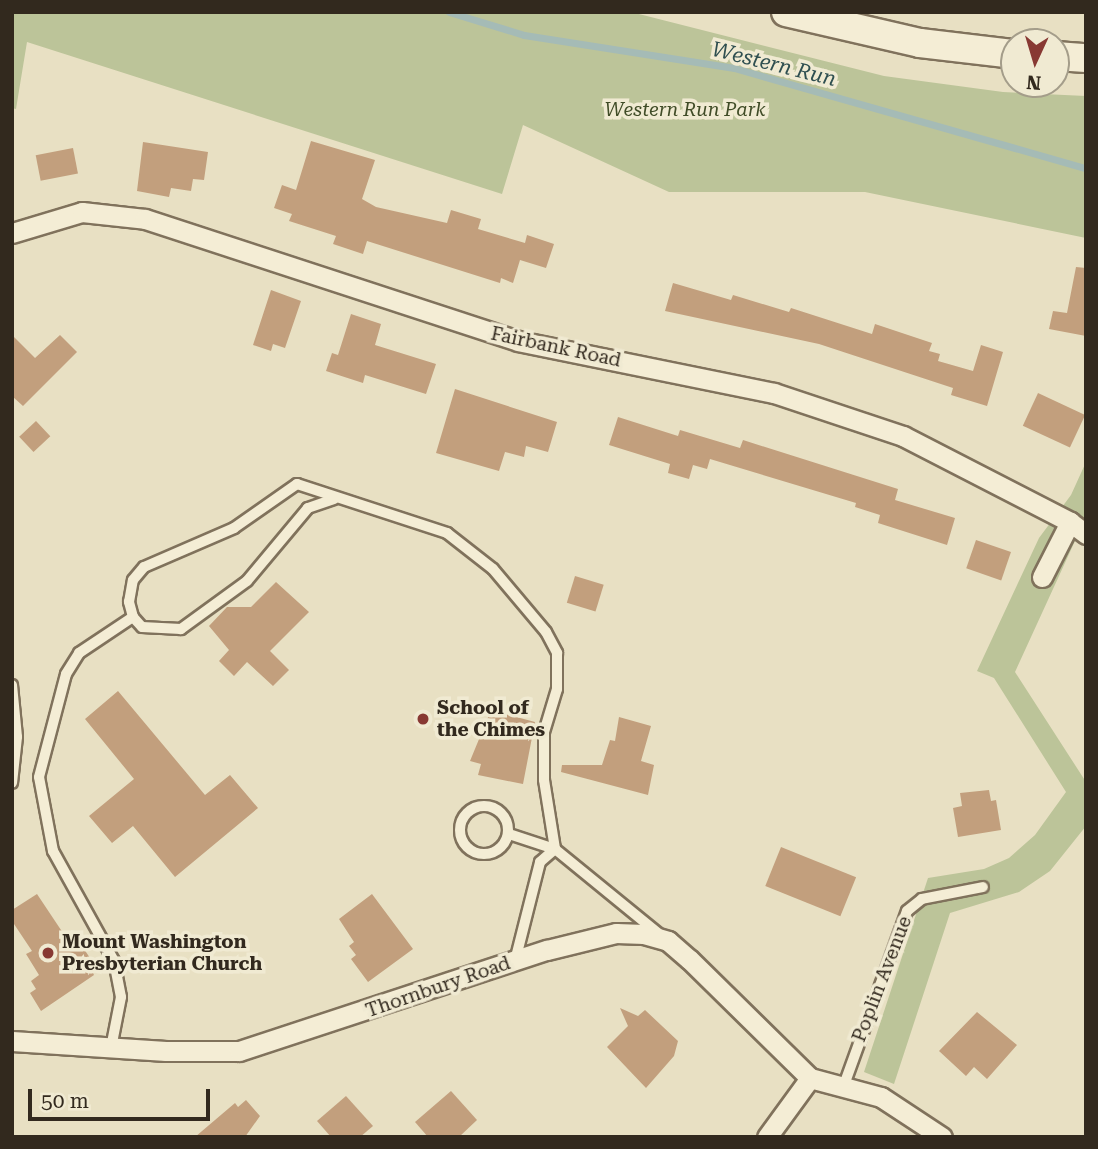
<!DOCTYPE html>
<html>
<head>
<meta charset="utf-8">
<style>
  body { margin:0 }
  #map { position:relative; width:1098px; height:1149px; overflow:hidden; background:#e8e0c3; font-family:"Roboto Serif",serif }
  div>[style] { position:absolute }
  .green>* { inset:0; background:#bcc499 }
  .stream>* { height:7px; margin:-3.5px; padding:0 3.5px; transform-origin:3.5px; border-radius:3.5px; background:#a5bbb6 }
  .building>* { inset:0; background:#c29f7d; transform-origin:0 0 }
  .roads { filter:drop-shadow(2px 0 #80725c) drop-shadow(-2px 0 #80725c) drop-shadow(0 2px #80725c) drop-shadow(0 -2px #80725c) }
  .service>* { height:10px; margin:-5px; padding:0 5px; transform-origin:5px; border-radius:5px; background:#f4edd5 }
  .service>.ring { margin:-5px; padding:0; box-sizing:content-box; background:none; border:10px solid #f4edd5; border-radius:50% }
  .minor>* { height:19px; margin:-9.5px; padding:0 9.5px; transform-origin:9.5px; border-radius:9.5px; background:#f4edd5 }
  .secondary>* { height:28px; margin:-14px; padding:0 14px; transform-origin:14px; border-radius:14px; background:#f4edd5 }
  .dots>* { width:19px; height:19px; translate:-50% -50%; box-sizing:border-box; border:4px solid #f0ead2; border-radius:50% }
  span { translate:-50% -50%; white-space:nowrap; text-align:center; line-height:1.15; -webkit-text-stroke:7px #f0ead2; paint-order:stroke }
  .park-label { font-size:19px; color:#404c27; font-style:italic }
  .street-label { font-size:19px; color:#32291e }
  .poi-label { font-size:19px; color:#32291e; font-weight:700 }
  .left { translate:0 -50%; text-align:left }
  .water-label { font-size:21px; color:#2f4f50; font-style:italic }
  .frame { position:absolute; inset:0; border:14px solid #32291e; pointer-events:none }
  .north { position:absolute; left:1000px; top:28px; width:70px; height:70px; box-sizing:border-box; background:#f0ead2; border:2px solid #a49d8a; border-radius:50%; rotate:184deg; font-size:19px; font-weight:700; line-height:28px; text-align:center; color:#32291e }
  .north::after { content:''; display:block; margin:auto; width:24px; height:32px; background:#883933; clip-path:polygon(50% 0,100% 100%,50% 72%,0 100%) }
  .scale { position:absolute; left:28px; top:1089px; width:182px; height:32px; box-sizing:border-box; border:4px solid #32291e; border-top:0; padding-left:9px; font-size:21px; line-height:24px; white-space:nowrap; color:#32291e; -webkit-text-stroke:5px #f0ead2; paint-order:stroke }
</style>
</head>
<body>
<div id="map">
  <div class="green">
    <div style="clip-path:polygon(12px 12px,631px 12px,884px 76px,1003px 92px,1086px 96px,1086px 238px,865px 192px,669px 192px,523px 125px,502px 194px,27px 42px,16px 109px,12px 108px)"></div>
    <div style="clip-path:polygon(1086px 462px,1086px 517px,1015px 672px,1086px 782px,1086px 826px,1050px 871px,1019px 892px,950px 913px,894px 1084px,864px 1072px,928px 878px,984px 869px,1009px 858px,1035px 835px,1066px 792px,994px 678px,977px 671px,1039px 538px,1071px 495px)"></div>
  </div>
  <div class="stream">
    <div style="left:449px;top:12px;width:78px;rotate:17deg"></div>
    <div style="left:524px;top:35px;width:213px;rotate:8.9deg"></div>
    <div style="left:734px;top:68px;width:366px;rotate:15.9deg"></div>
  </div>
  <div class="building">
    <div style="clip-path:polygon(311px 141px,375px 160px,362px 199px,376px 207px,447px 223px,451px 210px,481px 219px,478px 229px,525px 243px,527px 235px,554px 244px,546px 268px,520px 260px,513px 283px,501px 278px,500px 283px,367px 241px,363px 254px,333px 244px,336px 236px,289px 221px,292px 214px,274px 208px,282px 185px,296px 190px)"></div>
    <div style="clip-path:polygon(143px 142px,208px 152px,204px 180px,193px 179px,191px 191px,171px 188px,169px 197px,137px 191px)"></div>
    <div style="left:73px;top:148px;width:26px;height:38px;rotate:79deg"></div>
    <div style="clip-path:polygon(1076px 267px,1086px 268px,1086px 336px,1049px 329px,1053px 311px,1067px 313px)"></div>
    <div style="clip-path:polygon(673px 283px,731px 300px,733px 295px,789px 312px,791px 308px,872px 334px,875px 324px,932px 343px,929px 351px,940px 354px,938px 361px,973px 371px,981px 345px,1003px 352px,987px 406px,951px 395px,953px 388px,819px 344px,665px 311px)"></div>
    <div style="clip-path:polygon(271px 290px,301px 301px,285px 348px,273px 344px,271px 351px,253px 345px)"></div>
    <div style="clip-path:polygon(351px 314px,381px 324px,375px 345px,436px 364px,426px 394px,365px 375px,363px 383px,326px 371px,332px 353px,338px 355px)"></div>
    <div style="clip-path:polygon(12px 335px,35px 358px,60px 335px,77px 352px,23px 406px,12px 396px)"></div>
    <div style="clip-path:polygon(455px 389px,557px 422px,548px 452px,526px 446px,524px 457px,505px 452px,499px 471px,436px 453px)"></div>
    <div style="left:1038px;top:393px;width:52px;height:36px;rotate:25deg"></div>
    <div style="clip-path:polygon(618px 417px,678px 436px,680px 430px,740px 448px,743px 440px,898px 489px,895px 500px,955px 518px,947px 545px,878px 523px,880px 515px,855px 507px,856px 503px,710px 459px,707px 469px,693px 465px,689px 479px,668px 473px,670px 464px,609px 445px)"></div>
    <div style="left:36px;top:421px;width:21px;height:23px;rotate:47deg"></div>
    <div style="left:976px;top:540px;width:37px;height:30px;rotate:19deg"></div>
    <div style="left:575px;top:576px;width:30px;height:28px;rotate:17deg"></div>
    <div style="clip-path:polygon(276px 582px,309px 612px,270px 651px,289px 670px,273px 686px,247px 662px,234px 676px,219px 661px,229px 650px,209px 626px,227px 607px,251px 607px)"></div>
    <div style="clip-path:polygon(118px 691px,205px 795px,230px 775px,258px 808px,175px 877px,133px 826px,112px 843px,89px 816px,134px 779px,85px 719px)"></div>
    <div style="clip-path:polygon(491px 710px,535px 722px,523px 784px,478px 775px,481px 764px,470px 761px)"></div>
    <div style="clip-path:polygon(619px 717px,651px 726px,641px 761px,654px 765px,648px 795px,561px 772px,562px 765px,602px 765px,610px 740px,615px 741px)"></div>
    <div style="clip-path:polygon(989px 790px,991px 801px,996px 800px,1001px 830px,958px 837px,953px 808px,962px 806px,960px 793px)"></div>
    <div style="left:781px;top:847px;width:81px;height:42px;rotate:22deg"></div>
    <div style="clip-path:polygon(37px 894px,75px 951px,84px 949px,96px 967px,92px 971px,94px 975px,41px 1011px,30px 993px,36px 989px,31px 981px,39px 975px,26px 954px,32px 951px,12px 921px,12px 910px)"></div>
    <div style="clip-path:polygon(372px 894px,413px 949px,368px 982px,351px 959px,356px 955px,349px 946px,354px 942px,339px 919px)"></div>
    <div style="clip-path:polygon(620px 1008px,638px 1016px,645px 1010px,678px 1041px,674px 1056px,646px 1088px,607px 1047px,628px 1026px)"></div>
    <div style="clip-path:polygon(977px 1012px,1017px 1045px,987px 1079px,974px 1067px,966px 1076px,939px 1051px)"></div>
    <div style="clip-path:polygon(451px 1091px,477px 1120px,459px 1137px,428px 1137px,415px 1122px)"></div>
    <div style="clip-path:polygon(346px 1096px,373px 1126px,360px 1137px,331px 1137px,317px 1121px)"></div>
    <div style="clip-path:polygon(246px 1100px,260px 1116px,245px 1137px,195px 1137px,235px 1103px,238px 1107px)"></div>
  </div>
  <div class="roads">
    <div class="service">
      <div style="left:334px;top:499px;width:28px;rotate:161deg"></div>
      <div style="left:308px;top:508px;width:95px;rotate:129.9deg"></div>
      <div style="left:247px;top:581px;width:82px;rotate:144deg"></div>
      <div style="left:181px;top:629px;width:39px;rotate:-177deg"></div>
      <div style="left:142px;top:627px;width:13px;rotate:-132deg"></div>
      <div style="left:133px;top:617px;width:16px;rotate:-105deg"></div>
      <div style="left:129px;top:602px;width:22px;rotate:-80deg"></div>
      <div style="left:133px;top:580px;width:17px;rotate:-50deg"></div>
      <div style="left:144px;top:567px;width:98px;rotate:-23.4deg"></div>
      <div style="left:234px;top:528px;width:77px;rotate:-34.9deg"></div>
      <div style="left:297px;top:484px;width:158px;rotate:18.1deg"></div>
      <div style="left:447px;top:533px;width:58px;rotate:38deg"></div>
      <div style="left:493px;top:569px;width:82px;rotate:49.9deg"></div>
      <div style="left:546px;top:632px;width:24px;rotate:62deg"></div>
      <div style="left:557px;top:653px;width:36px;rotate:90deg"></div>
      <div style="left:557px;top:689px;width:45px;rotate:106.8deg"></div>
      <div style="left:544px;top:732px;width:48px;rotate:90deg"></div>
      <div style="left:544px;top:780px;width:70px;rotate:80.9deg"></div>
      <div style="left:12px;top:685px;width:52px;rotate:84.5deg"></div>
      <div style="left:17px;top:737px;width:46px;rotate:96.2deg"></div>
      <div class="ring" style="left:460px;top:806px;width:38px;height:38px"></div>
      <div style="left:509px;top:834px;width:48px;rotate:18.1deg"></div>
      <div style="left:555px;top:849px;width:133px;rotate:39.2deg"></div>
      <div style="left:515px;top:961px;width:102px;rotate:-75.8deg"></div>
      <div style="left:540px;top:862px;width:20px;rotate:-41deg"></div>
      <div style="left:111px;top:1048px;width:52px;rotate:-78.9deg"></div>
      <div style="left:121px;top:997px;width:37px;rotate:-101deg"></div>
      <div style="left:114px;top:961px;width:126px;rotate:-119deg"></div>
      <div style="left:53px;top:851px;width:75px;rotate:-100.7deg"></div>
      <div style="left:39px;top:777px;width:106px;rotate:-75.3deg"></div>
      <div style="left:66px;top:674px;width:25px;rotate:-58deg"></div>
      <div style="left:79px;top:653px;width:65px;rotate:-33.7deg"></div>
      <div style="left:844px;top:1085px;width:185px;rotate:-70.1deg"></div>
      <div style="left:907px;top:911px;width:19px;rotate:-39deg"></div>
      <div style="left:922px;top:899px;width:62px;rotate:-11.1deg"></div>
    </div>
    <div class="minor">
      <div style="left:12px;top:233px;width:73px;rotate:-16.7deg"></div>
      <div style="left:82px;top:212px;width:63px;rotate:6.3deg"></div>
      <div style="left:145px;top:219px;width:392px;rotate:18.1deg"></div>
      <div style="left:518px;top:341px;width:261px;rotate:11.5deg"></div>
      <div style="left:774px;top:393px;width:136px;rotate:18.4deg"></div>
      <div style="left:903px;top:436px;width:188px;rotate:27.2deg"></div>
      <div style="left:1070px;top:522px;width:20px;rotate:37deg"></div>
      <div style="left:1042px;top:577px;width:62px;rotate:-63deg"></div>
      <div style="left:12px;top:1041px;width:154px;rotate:3.7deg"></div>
      <div style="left:166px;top:1051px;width:73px"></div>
      <div style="left:239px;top:1051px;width:324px;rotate:-18.2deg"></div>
      <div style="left:547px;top:950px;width:71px;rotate:-13.8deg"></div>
      <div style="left:616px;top:933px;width:28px;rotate:2deg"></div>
      <div style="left:644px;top:934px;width:25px;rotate:16deg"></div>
      <div style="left:668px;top:941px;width:28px;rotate:41deg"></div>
      <div style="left:689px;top:959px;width:170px;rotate:44.5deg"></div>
      <div style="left:810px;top:1078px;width:73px;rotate:15deg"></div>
      <div style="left:881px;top:1097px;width:73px;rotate:33.3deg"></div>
      <div style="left:767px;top:1137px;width:73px;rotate:-53.9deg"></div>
    </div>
    <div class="secondary">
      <div style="left:786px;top:12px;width:138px;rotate:13deg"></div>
      <div style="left:920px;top:43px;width:95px;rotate:6.7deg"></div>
      <div style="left:1056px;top:56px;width:30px;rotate:4deg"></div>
    </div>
  </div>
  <div class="dots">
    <div style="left:423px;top:719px;background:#883933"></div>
    <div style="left:48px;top:953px;background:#883933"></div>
  </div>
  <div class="park-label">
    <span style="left:685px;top:110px">Western Run Park</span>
  </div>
  <div class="street-label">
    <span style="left:556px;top:347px;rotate:12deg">Fairbank Road</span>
    <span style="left:882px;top:979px;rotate:-69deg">Poplin Avenue</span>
    <span style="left:438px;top:987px;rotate:-19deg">Thornbury Road</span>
  </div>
  <div class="poi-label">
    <span class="left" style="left:437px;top:719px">School of<br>the Chimes</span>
    <span class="left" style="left:62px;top:953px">Mount Washington<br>Presbyterian Church</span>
  </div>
  <div class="water-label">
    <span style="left:774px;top:64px;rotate:14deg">Western Run</span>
  </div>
  <div class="frame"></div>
  <div class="north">N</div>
  <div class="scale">50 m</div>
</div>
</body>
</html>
